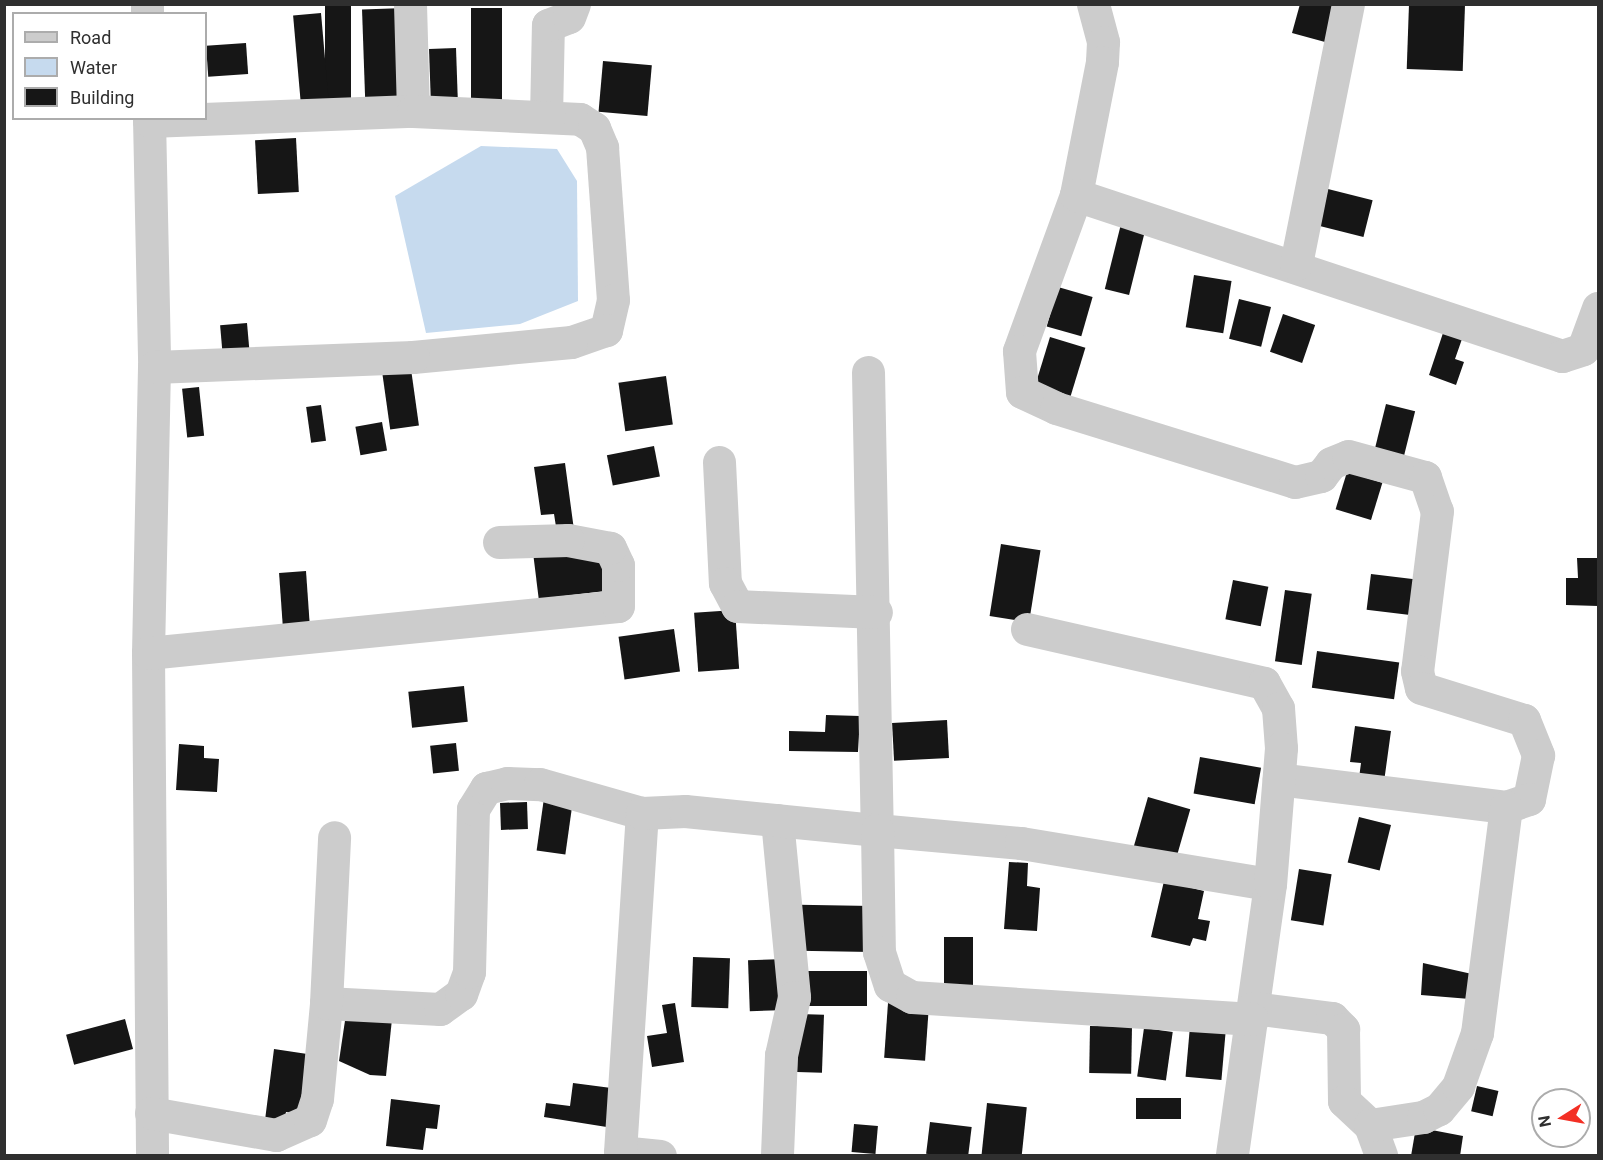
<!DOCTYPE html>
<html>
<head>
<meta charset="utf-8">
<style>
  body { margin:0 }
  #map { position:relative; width:1603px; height:1160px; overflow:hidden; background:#fff; font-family:Roboto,sans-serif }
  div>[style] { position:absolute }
  .water>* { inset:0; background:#c6daee }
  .building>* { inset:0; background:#161616; transform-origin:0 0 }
  .minor>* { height:33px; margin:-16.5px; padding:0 16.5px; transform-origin:16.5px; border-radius:16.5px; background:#ccc }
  span { translate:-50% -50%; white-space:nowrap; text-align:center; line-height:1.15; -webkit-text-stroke:6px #fff; paint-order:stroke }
  .frame { position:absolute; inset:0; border:6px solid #2f2f2f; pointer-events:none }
  .legend { position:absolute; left:12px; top:12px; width:195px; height:108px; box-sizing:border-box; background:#fff; border:2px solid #acacac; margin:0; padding:8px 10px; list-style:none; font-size:18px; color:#2f2f2f }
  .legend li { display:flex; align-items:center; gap:12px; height:30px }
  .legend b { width:30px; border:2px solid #acacac }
  .north { position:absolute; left:1531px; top:1088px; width:60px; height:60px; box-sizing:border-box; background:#fff; border:2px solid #acacac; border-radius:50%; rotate:259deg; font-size:16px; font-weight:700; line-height:24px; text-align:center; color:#2f2f2f }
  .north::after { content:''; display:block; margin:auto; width:21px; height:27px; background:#f32f24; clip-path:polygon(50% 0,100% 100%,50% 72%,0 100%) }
</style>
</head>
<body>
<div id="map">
  <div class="water">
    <div style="clip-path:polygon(481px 146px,557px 149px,577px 181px,578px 301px,520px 324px,426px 333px,395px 196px)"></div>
  </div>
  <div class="building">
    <div style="left:325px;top:4px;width:26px;height:99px"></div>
    <div style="clip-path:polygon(1300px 4px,1335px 4px,1325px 42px,1292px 33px)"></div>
    <div style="left:1409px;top:4px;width:56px;height:65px;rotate:2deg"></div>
    <div style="left:405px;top:8px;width:94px;height:43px;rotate:88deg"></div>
    <div style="left:471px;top:8px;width:31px;height:95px"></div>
    <div style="left:321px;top:13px;width:96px;height:28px;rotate:85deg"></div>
    <div style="left:246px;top:43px;width:31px;height:40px;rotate:86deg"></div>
    <div style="left:456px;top:48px;width:53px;height:27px;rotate:88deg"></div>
    <div style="left:603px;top:61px;width:49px;height:51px;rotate:5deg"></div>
    <div style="left:296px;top:138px;width:54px;height:41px;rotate:87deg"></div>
    <div style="left:1328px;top:189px;width:46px;height:38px;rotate:14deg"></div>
    <div style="left:1121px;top:224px;width:25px;height:67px;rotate:14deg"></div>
    <div style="left:1194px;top:275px;width:38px;height:53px;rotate:9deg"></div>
    <div style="left:1058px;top:287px;width:36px;height:41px;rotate:16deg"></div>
    <div style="left:1239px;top:299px;width:33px;height:41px;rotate:14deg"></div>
    <div style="left:1283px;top:314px;width:34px;height:40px;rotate:19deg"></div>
    <div style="left:247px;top:323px;width:34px;height:27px;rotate:85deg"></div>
    <div style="clip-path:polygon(1443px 333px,1462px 339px,1455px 359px,1464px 362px,1456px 385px,1429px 375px)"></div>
    <div style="left:1050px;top:337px;width:37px;height:58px;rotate:17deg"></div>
    <div style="left:411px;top:369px;width:57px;height:29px;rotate:82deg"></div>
    <div style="left:666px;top:376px;width:49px;height:48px;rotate:82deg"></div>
    <div style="left:199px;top:387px;width:49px;height:17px;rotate:84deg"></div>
    <div style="left:1386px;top:404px;width:30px;height:54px;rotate:14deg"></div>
    <div style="left:321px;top:405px;width:36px;height:15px;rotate:82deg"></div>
    <div style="left:382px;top:422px;width:29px;height:27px;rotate:80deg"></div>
    <div style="left:654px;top:446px;width:31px;height:48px;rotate:79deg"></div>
    <div style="clip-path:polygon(565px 463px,574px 530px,557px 533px,554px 514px,541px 515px,534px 467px)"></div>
    <div style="left:1347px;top:472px;width:37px;height:39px;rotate:17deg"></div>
    <div style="left:1001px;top:544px;width:40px;height:73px;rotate:9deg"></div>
    <div style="left:602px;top:548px;width:43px;height:69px;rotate:83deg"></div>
    <div style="clip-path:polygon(1577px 558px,1598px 558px,1598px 606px,1566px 605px,1566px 578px,1578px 578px)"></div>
    <div style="left:306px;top:571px;width:58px;height:27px;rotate:86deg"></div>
    <div style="left:1371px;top:574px;width:48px;height:36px;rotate:7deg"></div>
    <div style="left:1233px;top:580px;width:36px;height:40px;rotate:11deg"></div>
    <div style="left:1285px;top:590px;width:27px;height:72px;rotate:8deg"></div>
    <div style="left:735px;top:610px;width:59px;height:41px;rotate:86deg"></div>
    <div style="left:674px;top:629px;width:43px;height:56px;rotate:82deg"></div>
    <div style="left:1317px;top:651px;width:83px;height:37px;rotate:8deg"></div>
    <div style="left:464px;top:686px;width:36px;height:56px;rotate:84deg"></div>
    <div style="clip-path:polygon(826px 715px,860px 716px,858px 752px,789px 751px,789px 731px,825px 732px)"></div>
    <div style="left:947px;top:720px;width:38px;height:55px;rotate:87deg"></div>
    <div style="clip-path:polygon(1355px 726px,1391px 731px,1384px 782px,1359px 778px,1361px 763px,1350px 762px)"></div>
    <div style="left:456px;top:743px;width:28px;height:26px;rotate:84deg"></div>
    <div style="clip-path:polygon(179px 744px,204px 746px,204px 758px,219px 759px,217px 792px,176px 790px)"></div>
    <div style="left:1200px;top:757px;width:62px;height:37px;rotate:10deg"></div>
    <div style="left:1148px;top:797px;width:44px;height:55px;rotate:16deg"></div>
    <div style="left:544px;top:798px;width:29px;height:53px;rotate:8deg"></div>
    <div style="left:527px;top:802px;width:27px;height:27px;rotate:88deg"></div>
    <div style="left:1359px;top:817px;width:33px;height:47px;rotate:14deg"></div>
    <div style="clip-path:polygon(1009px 862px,1028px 863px,1027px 886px,1040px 888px,1037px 931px,1004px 929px)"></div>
    <div style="left:1299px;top:869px;width:33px;height:52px;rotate:9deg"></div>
    <div style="clip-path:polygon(1164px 881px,1204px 891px,1198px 919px,1210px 921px,1206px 941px,1193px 938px,1190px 946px,1151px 937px)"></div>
    <div style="left:872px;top:906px;width:46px;height:73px;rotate:91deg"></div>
    <div style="left:944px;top:937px;width:29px;height:51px"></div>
    <div style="left:693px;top:957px;width:37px;height:50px;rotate:2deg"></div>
    <div style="left:786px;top:959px;width:51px;height:38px;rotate:88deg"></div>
    <div style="clip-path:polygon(1423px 963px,1472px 974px,1470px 999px,1421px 995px)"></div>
    <div style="left:801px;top:971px;width:66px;height:35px"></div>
    <div style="clip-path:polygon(675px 1003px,684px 1062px,652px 1067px,647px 1036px,667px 1033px,662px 1005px)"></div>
    <div style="left:888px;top:1003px;width:41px;height:55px;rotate:4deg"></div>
    <div style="clip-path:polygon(346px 1014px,392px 1019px,386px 1076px,370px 1075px,339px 1061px)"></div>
    <div style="left:799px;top:1014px;width:25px;height:58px;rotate:2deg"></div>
    <div style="left:125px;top:1019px;width:31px;height:61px;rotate:75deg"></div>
    <div style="left:1090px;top:1026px;width:42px;height:47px;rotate:1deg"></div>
    <div style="left:1190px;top:1026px;width:36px;height:51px;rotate:5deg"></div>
    <div style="left:1144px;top:1028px;width:29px;height:49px;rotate:8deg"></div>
    <div style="clip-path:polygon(274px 1049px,314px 1055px,307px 1115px,286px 1112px,283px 1131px,264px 1128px)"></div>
    <div style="clip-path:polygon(573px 1083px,619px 1089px,613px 1128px,544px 1117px,546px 1103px,570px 1106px)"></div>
    <div style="left:1477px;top:1086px;width:22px;height:26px;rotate:13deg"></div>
    <div style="left:1136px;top:1098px;width:45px;height:21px"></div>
    <div style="clip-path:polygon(391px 1099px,440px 1105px,437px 1129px,426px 1128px,423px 1150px,386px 1146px)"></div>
    <div style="left:987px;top:1103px;width:40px;height:53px;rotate:6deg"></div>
    <div style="left:930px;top:1122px;width:42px;height:32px;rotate:7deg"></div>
    <div style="left:854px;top:1124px;width:24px;height:28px;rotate:5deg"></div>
    <div style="clip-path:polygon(1416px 1127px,1463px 1136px,1460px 1156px,1411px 1156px)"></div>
  </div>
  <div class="minor">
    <div style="left:147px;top:4px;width:10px;rotate:90deg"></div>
    <div style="left:410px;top:4px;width:107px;rotate:88.4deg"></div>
    <div style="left:1093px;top:4px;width:39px;rotate:75deg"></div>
    <div style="left:1103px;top:42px;width:20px;rotate:93deg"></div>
    <div style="left:1102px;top:62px;width:136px;rotate:101.1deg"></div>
    <div style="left:1076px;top:195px;width:166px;rotate:110.1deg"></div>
    <div style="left:1019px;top:351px;width:41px;rotate:85.8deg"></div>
    <div style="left:1022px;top:392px;width:38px;rotate:25deg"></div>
    <div style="left:1056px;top:408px;width:250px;rotate:17.2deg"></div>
    <div style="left:1295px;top:482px;width:27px;rotate:-13deg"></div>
    <div style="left:1321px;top:476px;width:16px;rotate:-52deg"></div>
    <div style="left:1331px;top:463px;width:18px;rotate:-22deg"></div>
    <div style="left:1348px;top:456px;width:80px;rotate:15.3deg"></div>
    <div style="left:1425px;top:477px;width:36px;rotate:71deg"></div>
    <div style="left:1437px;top:511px;width:161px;rotate:97.1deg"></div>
    <div style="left:1417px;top:671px;width:17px;rotate:77deg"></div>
    <div style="left:1421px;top:688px;width:108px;rotate:17.3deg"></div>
    <div style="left:1524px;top:720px;width:38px;rotate:68deg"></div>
    <div style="left:1538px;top:755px;width:45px;rotate:101.6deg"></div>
    <div style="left:1529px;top:799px;width:24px;rotate:161deg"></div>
    <div style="left:1506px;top:807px;width:229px;rotate:-173deg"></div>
    <div style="left:546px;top:117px;width:92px;rotate:-88.8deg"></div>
    <div style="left:548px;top:25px;width:22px;rotate:-21deg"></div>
    <div style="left:569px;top:17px;width:14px;rotate:-69deg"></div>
    <div style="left:149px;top:118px;width:249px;rotate:88.8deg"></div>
    <div style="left:154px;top:367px;width:286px;rotate:91.2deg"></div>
    <div style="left:148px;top:653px;width:503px;rotate:89.54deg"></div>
    <div style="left:149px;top:121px;width:264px;rotate:-2.2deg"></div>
    <div style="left:413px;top:111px;width:167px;rotate:2.7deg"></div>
    <div style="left:580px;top:119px;width:17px;rotate:33deg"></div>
    <div style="left:594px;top:128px;width:21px;rotate:67deg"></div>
    <div style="left:602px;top:147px;width:153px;rotate:85.9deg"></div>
    <div style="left:613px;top:300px;width:31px;rotate:103deg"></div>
    <div style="left:606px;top:330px;width:37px;rotate:161deg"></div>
    <div style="left:571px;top:342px;width:159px;rotate:174.6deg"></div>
    <div style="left:413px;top:357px;width:259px;rotate:177.8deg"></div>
    <div style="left:1076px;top:195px;width:512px;rotate:18.33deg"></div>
    <div style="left:1562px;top:356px;width:22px;rotate:-18deg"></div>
    <div style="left:1583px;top:349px;width:44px;rotate:-69.9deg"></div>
    <div style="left:1296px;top:264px;width:265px;rotate:-78.7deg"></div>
    <div style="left:868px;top:372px;width:458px;rotate:88.9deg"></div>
    <div style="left:877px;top:830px;width:145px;rotate:5.2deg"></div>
    <div style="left:1021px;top:843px;width:252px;rotate:9.4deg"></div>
    <div style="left:1270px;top:884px;width:275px;rotate:98deg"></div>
    <div style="left:719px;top:462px;width:121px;rotate:87.2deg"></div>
    <div style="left:725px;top:583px;width:26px;rotate:62deg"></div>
    <div style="left:737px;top:606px;width:139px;rotate:2.5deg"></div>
    <div style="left:1027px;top:629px;width:243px;rotate:12.8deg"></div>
    <div style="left:1264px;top:683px;width:29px;rotate:61deg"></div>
    <div style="left:1278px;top:708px;width:40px;rotate:85.7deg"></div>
    <div style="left:1281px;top:748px;width:136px;rotate:94.6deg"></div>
    <div style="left:148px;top:653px;width:472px;rotate:-5.7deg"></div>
    <div style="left:618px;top:606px;width:41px;rotate:-90deg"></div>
    <div style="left:618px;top:565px;width:19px;rotate:-115deg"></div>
    <div style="left:610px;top:548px;width:43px;rotate:-169.2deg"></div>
    <div style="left:568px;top:540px;width:69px;rotate:178.3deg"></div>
    <div style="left:777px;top:820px;width:178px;rotate:84.5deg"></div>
    <div style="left:794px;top:997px;width:59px;rotate:102.6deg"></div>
    <div style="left:781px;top:1055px;width:101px;rotate:92.3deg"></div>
    <div style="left:326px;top:1003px;width:114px;rotate:3deg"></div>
    <div style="left:440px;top:1009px;width:26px;rotate:-36deg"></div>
    <div style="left:461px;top:994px;width:23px;rotate:-70deg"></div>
    <div style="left:469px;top:972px;width:163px;rotate:-88.6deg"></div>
    <div style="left:473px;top:809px;width:25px;rotate:-58deg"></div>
    <div style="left:486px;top:788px;width:22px;rotate:-13deg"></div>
    <div style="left:507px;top:783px;width:33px;rotate:2deg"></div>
    <div style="left:540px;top:784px;width:106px;rotate:15.9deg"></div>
    <div style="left:1253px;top:1008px;width:80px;rotate:7.2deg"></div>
    <div style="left:1332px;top:1018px;width:16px;rotate:45deg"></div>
    <div style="left:1343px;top:1029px;width:72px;rotate:89.2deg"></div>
    <div style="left:1344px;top:1101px;width:35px;rotate:43deg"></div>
    <div style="left:1370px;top:1125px;width:33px;rotate:70deg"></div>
    <div style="left:151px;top:1113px;width:127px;rotate:10deg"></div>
    <div style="left:276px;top:1135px;width:37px;rotate:-24deg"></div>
    <div style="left:310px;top:1120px;width:22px;rotate:-72deg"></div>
    <div style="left:317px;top:1099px;width:96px;rotate:-84.6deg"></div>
    <div style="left:326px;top:1003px;width:166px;rotate:-87.2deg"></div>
    <div style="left:1370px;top:1125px;width:54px;rotate:-8.6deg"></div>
    <div style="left:1423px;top:1117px;width:18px;rotate:-27deg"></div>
    <div style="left:1439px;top:1109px;width:30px;rotate:-50deg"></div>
    <div style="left:1458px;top:1086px;width:56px;rotate:-70.3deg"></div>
    <div style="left:1477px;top:1033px;width:228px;rotate:-82.7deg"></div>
    <div style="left:660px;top:1156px;width:40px;rotate:-174.3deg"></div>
    <div style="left:620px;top:1152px;width:340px;rotate:-86.3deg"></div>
    <div style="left:642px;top:813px;width:43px;rotate:-2.7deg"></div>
    <div style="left:685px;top:811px;width:193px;rotate:5.7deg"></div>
    <div style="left:877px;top:830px;width:122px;rotate:89.1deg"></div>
    <div style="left:879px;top:952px;width:35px;rotate:72deg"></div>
    <div style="left:890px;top:985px;width:25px;rotate:29deg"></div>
    <div style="left:912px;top:997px;width:341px;rotate:3.7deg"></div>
  </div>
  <div class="frame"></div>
  <ul class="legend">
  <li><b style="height:8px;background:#ccc"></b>Road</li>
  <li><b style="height:16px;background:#c6daee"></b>Water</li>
  <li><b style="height:16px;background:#161616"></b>Building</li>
  </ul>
  <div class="north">N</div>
</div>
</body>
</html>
